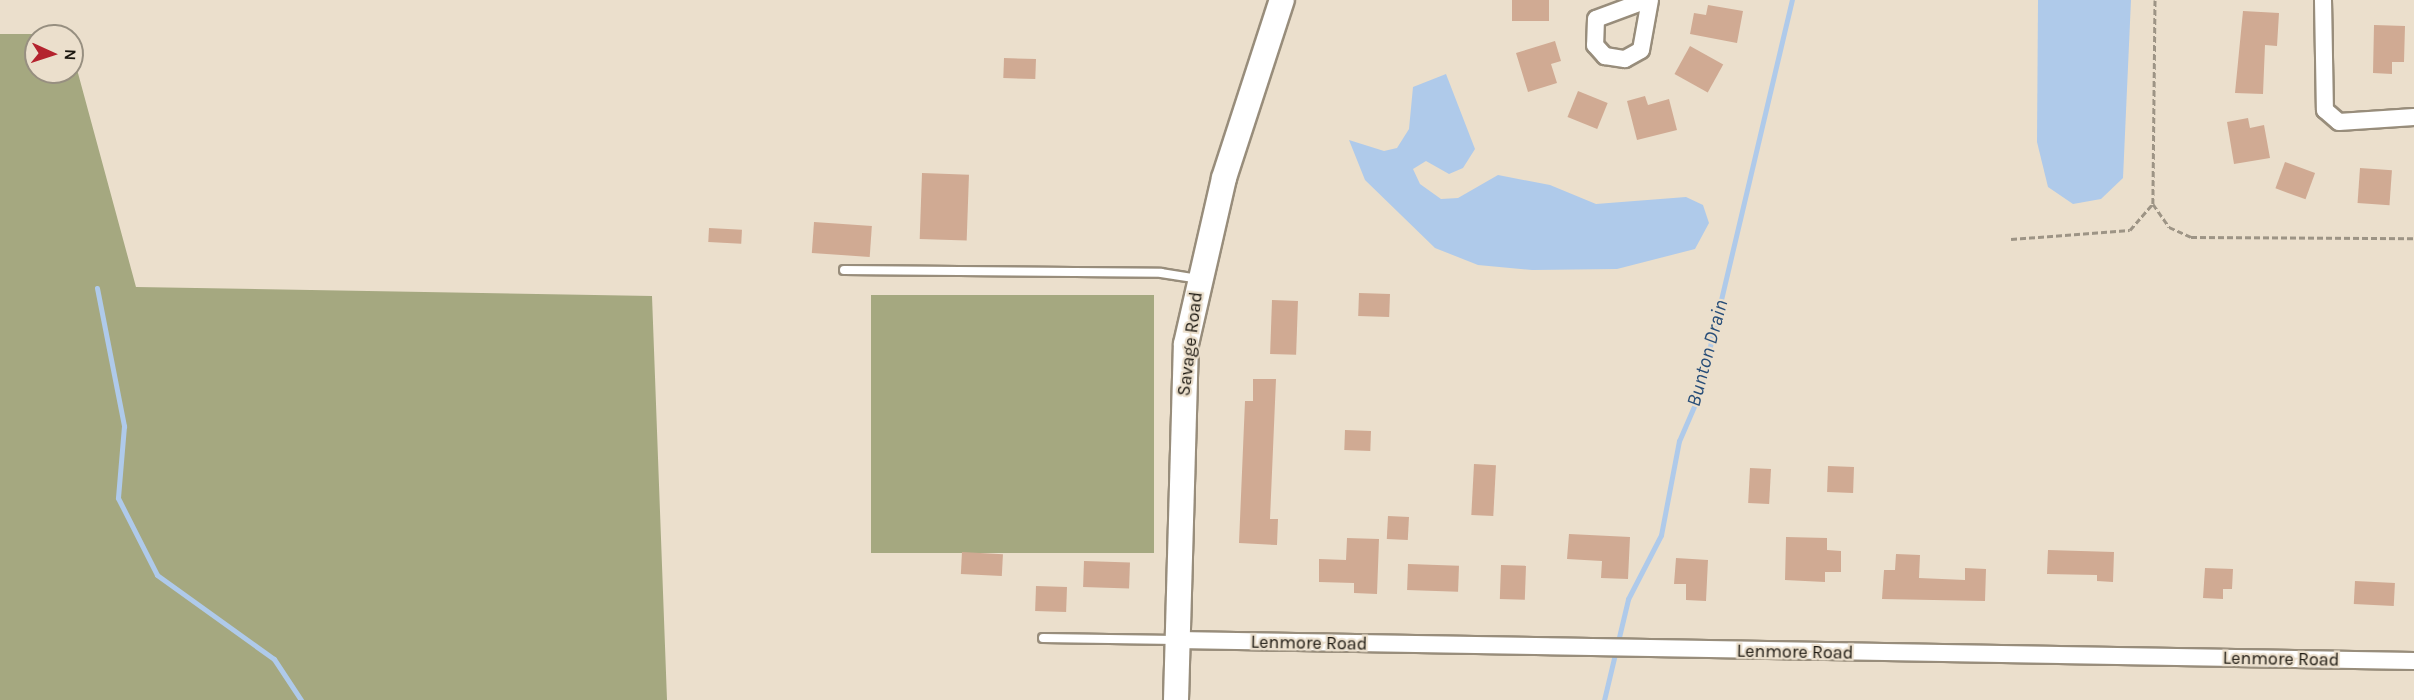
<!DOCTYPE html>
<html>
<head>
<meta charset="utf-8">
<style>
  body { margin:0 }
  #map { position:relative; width:2414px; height:700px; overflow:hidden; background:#ebdfcc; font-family:Karla,sans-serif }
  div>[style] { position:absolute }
  .forest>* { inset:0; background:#a5a880; transform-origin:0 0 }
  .water>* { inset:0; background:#afcaea }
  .stream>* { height:5px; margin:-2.5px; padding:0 2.5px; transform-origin:2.5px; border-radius:2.5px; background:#afcaea }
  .building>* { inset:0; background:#d0aa93; transform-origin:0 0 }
  .path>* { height:3px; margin-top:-1.5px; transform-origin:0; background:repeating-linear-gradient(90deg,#9d9485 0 6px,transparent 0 9px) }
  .roads { filter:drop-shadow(2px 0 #988d7b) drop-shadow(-2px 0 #988d7b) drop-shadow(0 2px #988d7b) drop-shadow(0 -2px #988d7b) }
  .lane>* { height:8px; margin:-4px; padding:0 4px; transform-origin:4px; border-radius:4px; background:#fff }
  .street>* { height:16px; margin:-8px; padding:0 8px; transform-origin:8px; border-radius:8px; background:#fff }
  .secondary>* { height:24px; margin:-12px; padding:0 12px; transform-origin:12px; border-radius:12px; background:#fff }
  span { translate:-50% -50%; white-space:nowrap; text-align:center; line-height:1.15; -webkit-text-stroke:4.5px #ebdfcc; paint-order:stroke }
  .street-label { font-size:18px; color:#1a160f }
  .water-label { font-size:20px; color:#274d78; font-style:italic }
  .north { position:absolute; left:24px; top:24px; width:60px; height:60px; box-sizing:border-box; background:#ebdfcc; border:2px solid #978f80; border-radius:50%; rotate:93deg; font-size:16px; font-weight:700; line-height:24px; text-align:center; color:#1a160f }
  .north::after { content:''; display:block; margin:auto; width:21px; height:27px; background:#b4232e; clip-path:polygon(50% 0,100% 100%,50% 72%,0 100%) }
</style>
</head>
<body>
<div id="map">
  <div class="forest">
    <div style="clip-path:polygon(0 34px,67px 34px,36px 36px,36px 72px,72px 72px,72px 51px,136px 287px,652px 296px,667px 700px,0 700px)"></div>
    <div style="left:1154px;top:295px;width:258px;height:283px;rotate:90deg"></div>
  </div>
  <div class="water">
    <div style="clip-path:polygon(2038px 0,2131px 0,2123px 178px,2101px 199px,2073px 204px,2048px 187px,2037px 142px)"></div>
    <div style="clip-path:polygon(1446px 74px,1475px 149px,1463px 168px,1449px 174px,1426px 161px,1413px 169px,1420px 184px,1441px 199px,1458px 198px,1498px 175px,1550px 185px,1596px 204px,1686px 197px,1703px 205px,1709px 223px,1695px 249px,1617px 269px,1532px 270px,1478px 265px,1435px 248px,1365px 180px,1349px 140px,1384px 151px,1397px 148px,1409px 129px,1413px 87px)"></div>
  </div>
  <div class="stream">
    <div style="left:97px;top:288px;width:141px;rotate:78.9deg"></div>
    <div style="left:124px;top:426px;width:72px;rotate:94.8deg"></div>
    <div style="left:118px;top:498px;width:86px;rotate:63.1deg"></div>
    <div style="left:157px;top:575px;width:144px;rotate:35.7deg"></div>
    <div style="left:274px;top:659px;width:49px;rotate:56.6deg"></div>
    <div style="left:1604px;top:700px;width:104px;rotate:-76.6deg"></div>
    <div style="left:1628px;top:599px;width:72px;rotate:-62.7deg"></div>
    <div style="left:1661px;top:535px;width:96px;rotate:-79.2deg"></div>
    <div style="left:1679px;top:441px;width:48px;rotate:-66.6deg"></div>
    <div style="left:1698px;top:397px;width:408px;rotate:-76.7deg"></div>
  </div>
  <div class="building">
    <div style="left:1512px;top:0;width:37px;height:21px"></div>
    <div style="clip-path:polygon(1708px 5px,1743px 11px,1737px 43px,1690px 34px,1694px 13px,1706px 15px)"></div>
    <div style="clip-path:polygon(2243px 11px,2279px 13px,2277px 46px,2265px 45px,2263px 94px,2235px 93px)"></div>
    <div style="clip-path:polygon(2374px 25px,2405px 26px,2404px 62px,2392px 62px,2392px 74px,2373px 73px)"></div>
    <div style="clip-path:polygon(1555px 41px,1561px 61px,1551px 64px,1557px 83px,1528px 92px,1516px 53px)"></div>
    <div style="left:1690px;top:46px;width:38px;height:32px;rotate:29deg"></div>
    <div style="left:1004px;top:58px;width:32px;height:20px;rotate:2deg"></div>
    <div style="left:1578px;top:91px;width:32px;height:28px;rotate:22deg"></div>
    <div style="clip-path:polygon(1645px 96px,1648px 105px,1669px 99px,1677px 130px,1637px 140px,1627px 101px)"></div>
    <div style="clip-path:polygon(2248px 118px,2250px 128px,2264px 125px,2270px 158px,2234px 164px,2227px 122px)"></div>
    <div style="left:2285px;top:162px;width:32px;height:28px;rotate:20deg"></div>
    <div style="left:2360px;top:168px;width:32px;height:35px;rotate:4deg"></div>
    <div style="left:922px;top:173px;width:47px;height:66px;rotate:2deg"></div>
    <div style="left:814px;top:222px;width:58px;height:31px;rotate:4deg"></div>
    <div style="left:709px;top:228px;width:33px;height:14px;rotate:3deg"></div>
    <div style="left:1359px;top:293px;width:31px;height:23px;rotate:2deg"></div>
    <div style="left:1272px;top:300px;width:26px;height:54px;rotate:2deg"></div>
    <div style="clip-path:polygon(1253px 379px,1276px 379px,1270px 519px,1278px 519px,1277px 545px,1239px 543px,1245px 401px,1253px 401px)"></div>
    <div style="left:1345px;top:430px;width:26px;height:20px;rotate:2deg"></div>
    <div style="left:1474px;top:464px;width:22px;height:51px;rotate:3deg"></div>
    <div style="left:1828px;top:466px;width:26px;height:26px;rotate:2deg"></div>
    <div style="left:1750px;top:468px;width:21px;height:35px;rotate:3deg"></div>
    <div style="left:1388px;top:516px;width:21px;height:23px;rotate:3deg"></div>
    <div style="clip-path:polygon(1569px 534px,1630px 537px,1628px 579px,1601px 578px,1602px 561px,1567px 559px)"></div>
    <div style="clip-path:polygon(1786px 537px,1827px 538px,1827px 550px,1841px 551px,1841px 572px,1825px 572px,1825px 582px,1785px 580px)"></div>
    <div style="clip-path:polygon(1347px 538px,1379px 539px,1377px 594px,1354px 593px,1354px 583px,1319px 582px,1319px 559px,1346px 560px)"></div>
    <div style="clip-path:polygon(2048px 550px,2114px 552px,2113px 582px,2097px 581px,2097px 575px,2047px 574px)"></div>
    <div style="left:962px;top:552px;width:41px;height:22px;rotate:3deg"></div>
    <div style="clip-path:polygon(1896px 554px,1920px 555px,1919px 578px,1965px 580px,1965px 568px,1986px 569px,1985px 601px,1882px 599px,1884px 570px,1895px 570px)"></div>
    <div style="clip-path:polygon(1676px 558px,1708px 560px,1706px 601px,1686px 600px,1686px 584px,1674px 584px)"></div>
    <div style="left:1084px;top:561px;width:46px;height:26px;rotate:2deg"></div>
    <div style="left:1408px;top:564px;width:51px;height:26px;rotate:2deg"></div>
    <div style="left:1501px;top:565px;width:25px;height:34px;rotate:2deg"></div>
    <div style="clip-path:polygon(2205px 568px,2233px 569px,2232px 589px,2223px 589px,2223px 599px,2203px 598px)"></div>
    <div style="left:2355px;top:581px;width:40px;height:23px;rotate:3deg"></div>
    <div style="left:1036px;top:586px;width:31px;height:25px;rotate:2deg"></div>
  </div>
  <div class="path">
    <div style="left:2155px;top:0;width:204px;rotate:90.6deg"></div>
    <div style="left:2153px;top:204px;width:28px;rotate:55deg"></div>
    <div style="left:2169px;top:227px;width:24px;rotate:24deg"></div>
    <div style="left:2191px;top:237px;width:223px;rotate:0.3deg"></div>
    <div style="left:2011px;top:239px;width:119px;rotate:-4.3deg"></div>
    <div style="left:2130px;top:230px;width:35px;rotate:-49deg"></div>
  </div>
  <div class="roads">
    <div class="lane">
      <div style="left:844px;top:270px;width:317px;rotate:0.5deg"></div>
      <div style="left:1161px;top:273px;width:36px;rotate:9deg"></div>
      <div style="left:1043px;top:638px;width:133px;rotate:0.9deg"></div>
    </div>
    <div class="street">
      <div style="left:1647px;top:0;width:54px;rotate:159.6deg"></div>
      <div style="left:1596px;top:19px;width:26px;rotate:92deg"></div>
      <div style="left:1595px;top:45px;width:15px;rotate:48deg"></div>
      <div style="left:1605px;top:56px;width:20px;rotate:9deg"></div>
      <div style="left:1625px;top:59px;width:18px;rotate:-29deg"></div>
      <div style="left:1641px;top:50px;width:51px;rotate:-79.8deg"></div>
      <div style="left:2323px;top:0;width:110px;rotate:89deg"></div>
      <div style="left:2325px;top:110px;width:18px;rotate:41deg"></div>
      <div style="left:2339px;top:122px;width:75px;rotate:-3.8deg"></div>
      <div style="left:1177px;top:640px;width:1237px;rotate:0.97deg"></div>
    </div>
    <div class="secondary">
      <div style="left:1176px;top:700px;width:356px;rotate:-88.4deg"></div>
      <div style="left:1186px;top:344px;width:170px;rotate:-77.1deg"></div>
      <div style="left:1224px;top:178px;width:187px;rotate:-72deg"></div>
    </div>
  </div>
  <div class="street-label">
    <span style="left:1190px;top:344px;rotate:-83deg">Savage Road</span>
    <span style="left:1309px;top:643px;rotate:1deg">Lenmore Road</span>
    <span style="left:1795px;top:652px;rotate:1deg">Lenmore Road</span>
    <span style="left:2281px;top:659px;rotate:1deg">Lenmore Road</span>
  </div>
  <div class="water-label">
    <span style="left:1707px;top:353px;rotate:-75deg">Bunton Drain</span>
  </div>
  <div class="north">N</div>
</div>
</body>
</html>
